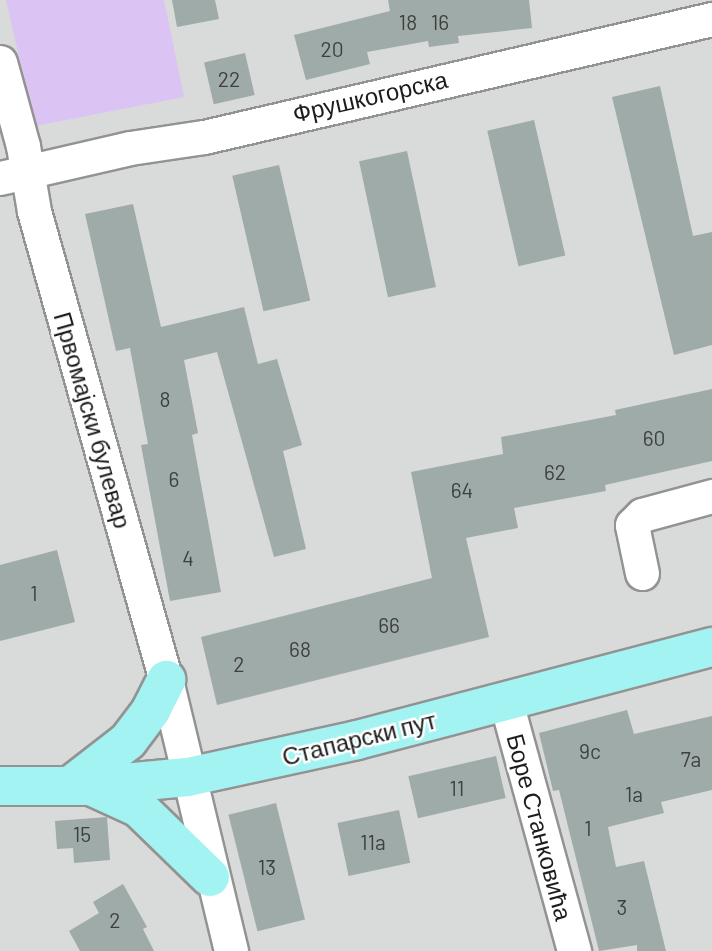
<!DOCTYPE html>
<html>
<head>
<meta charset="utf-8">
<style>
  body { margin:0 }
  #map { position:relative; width:712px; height:951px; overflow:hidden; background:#e3eced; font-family:Barlow,sans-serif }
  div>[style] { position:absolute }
  .residential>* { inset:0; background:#d9dada; transform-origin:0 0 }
  .park>* { inset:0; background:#dbc3f4 }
  .building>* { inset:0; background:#9faba8; transform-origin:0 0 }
  .roads { filter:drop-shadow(2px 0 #939393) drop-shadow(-2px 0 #939393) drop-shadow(0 2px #939393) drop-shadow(0 -2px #939393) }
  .minor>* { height:33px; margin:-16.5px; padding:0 16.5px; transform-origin:16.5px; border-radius:16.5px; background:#fff }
  .major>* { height:38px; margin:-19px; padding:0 19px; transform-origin:19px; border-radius:19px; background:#a2f3f1 }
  span { translate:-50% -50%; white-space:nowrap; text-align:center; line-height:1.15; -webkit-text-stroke:5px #fff; paint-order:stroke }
  .number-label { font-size:21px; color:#3d403f }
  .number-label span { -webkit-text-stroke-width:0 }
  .street-label { font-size:24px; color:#1c1c1c }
</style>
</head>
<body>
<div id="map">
  <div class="residential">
    <div style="left:0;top:0;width:712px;height:951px"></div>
  </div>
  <div class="park">
    <div style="clip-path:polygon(6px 0,164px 0,184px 97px,35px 126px)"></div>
  </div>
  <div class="building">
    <div style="clip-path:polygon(172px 0,215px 0,219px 19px,177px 27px)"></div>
    <div style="clip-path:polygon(388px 0,529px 0,532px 28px,458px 36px,459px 43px,429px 47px,428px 41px,367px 52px,370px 64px,306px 80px,294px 35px,390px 11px)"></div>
    <div style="left:245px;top:53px;width:43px;height:42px;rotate:77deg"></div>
    <div style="clip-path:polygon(660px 86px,693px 236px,712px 232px,712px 345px,674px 355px,612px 97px)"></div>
    <div style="left:534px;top:120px;width:139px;height:48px;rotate:77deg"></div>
    <div style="left:407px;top:151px;width:139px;height:49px;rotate:78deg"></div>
    <div style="left:279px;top:165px;width:139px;height:48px;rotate:77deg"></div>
    <div style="clip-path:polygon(133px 204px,161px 327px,244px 307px,258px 364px,277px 359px,302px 445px,283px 451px,306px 549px,274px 557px,217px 352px,184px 360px,198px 433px,192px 435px,221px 592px,170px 601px,141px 445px,148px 444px,130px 348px,116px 351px,85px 214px)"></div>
    <div style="clip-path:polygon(712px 389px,712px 461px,605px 485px,606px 491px,514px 508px,518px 528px,466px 538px,489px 637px,217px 705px,201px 637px,432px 578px,411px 472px,503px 454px,501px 437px,616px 415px,615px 410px)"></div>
    <div style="clip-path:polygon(57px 550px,75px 622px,0 641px,0 565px)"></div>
    <div style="clip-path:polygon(627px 710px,634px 734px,712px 716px,712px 790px,661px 802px,664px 813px,608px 827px,616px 867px,644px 861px,666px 951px,637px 951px,637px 945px,599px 951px,559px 790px,553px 791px,539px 733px)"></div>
    <div style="left:496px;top:756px;width:43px;height:90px;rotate:77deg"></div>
    <div style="left:276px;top:803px;width:120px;height:49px;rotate:76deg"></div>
    <div style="left:399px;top:810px;width:54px;height:63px;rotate:78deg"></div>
    <div style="clip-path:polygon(107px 817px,110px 860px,74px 863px,73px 848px,57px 849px,55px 821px)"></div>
    <div style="clip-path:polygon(123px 884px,147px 927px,143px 929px,154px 951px,80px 951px,69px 931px,99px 913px,93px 902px)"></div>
  </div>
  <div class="roads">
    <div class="minor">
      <div style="left:0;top:62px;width:87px;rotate:74.7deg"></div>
      <div style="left:23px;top:146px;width:66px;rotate:80.4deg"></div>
      <div style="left:34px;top:211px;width:487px;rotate:74.3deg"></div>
      <div style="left:166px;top:680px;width:279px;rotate:76.5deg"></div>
      <div style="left:0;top:178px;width:133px;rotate:-13deg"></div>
      <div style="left:130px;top:148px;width:75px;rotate:-8.5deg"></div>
      <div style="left:204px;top:137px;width:522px;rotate:-13.08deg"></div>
      <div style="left:642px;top:573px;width:49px;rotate:-101.8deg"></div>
      <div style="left:632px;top:525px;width:14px;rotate:-45deg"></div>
      <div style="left:642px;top:515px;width:73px;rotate:-15.2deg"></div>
      <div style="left:506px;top:702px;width:258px;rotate:74.7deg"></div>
    </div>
    <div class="major">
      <div style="left:0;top:786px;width:91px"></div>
      <div style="left:91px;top:786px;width:97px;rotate:-5.3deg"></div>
      <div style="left:188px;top:777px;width:173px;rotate:-12.3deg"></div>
      <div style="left:357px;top:740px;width:367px;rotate:-14.7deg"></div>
      <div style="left:70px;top:786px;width:73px;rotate:-37.8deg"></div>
      <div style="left:128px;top:741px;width:39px;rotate:-53deg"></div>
      <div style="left:151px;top:710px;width:34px;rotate:-63deg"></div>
      <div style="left:93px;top:787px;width:51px;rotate:24.5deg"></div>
      <div style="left:139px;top:808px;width:99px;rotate:44.2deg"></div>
    </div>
  </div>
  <div class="number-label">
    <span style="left:408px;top:22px">18</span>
    <span style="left:440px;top:22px">16</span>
    <span style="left:332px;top:49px">20</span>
    <span style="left:229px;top:79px">22</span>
    <span style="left:165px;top:399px">8</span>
    <span style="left:654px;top:438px">60</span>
    <span style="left:555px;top:472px">62</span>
    <span style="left:174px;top:479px">6</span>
    <span style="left:462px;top:490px">64</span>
    <span style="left:188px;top:558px">4</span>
    <span style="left:34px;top:593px">1</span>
    <span style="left:389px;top:625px">66</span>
    <span style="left:300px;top:649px">68</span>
    <span style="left:239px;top:664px">2</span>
    <span style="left:590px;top:751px">9c</span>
    <span style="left:691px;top:759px">7a</span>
    <span style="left:457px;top:788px">11</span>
    <span style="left:634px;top:794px">1a</span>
    <span style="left:588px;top:828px">1</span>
    <span style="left:82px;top:834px">15</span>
    <span style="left:373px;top:842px">11a</span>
    <span style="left:267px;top:867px">13</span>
    <span style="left:622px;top:907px">3</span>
    <span style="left:115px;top:920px">2</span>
  </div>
  <div class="street-label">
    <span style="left:370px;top:96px;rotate:-13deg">Фрушкогорска</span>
    <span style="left:93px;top:420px;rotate:74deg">Првомајски булевар</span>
    <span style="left:359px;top:738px;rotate:-14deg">Стапарски пут</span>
    <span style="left:540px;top:827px;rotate:75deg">Боре Станковића</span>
  </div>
</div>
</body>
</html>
